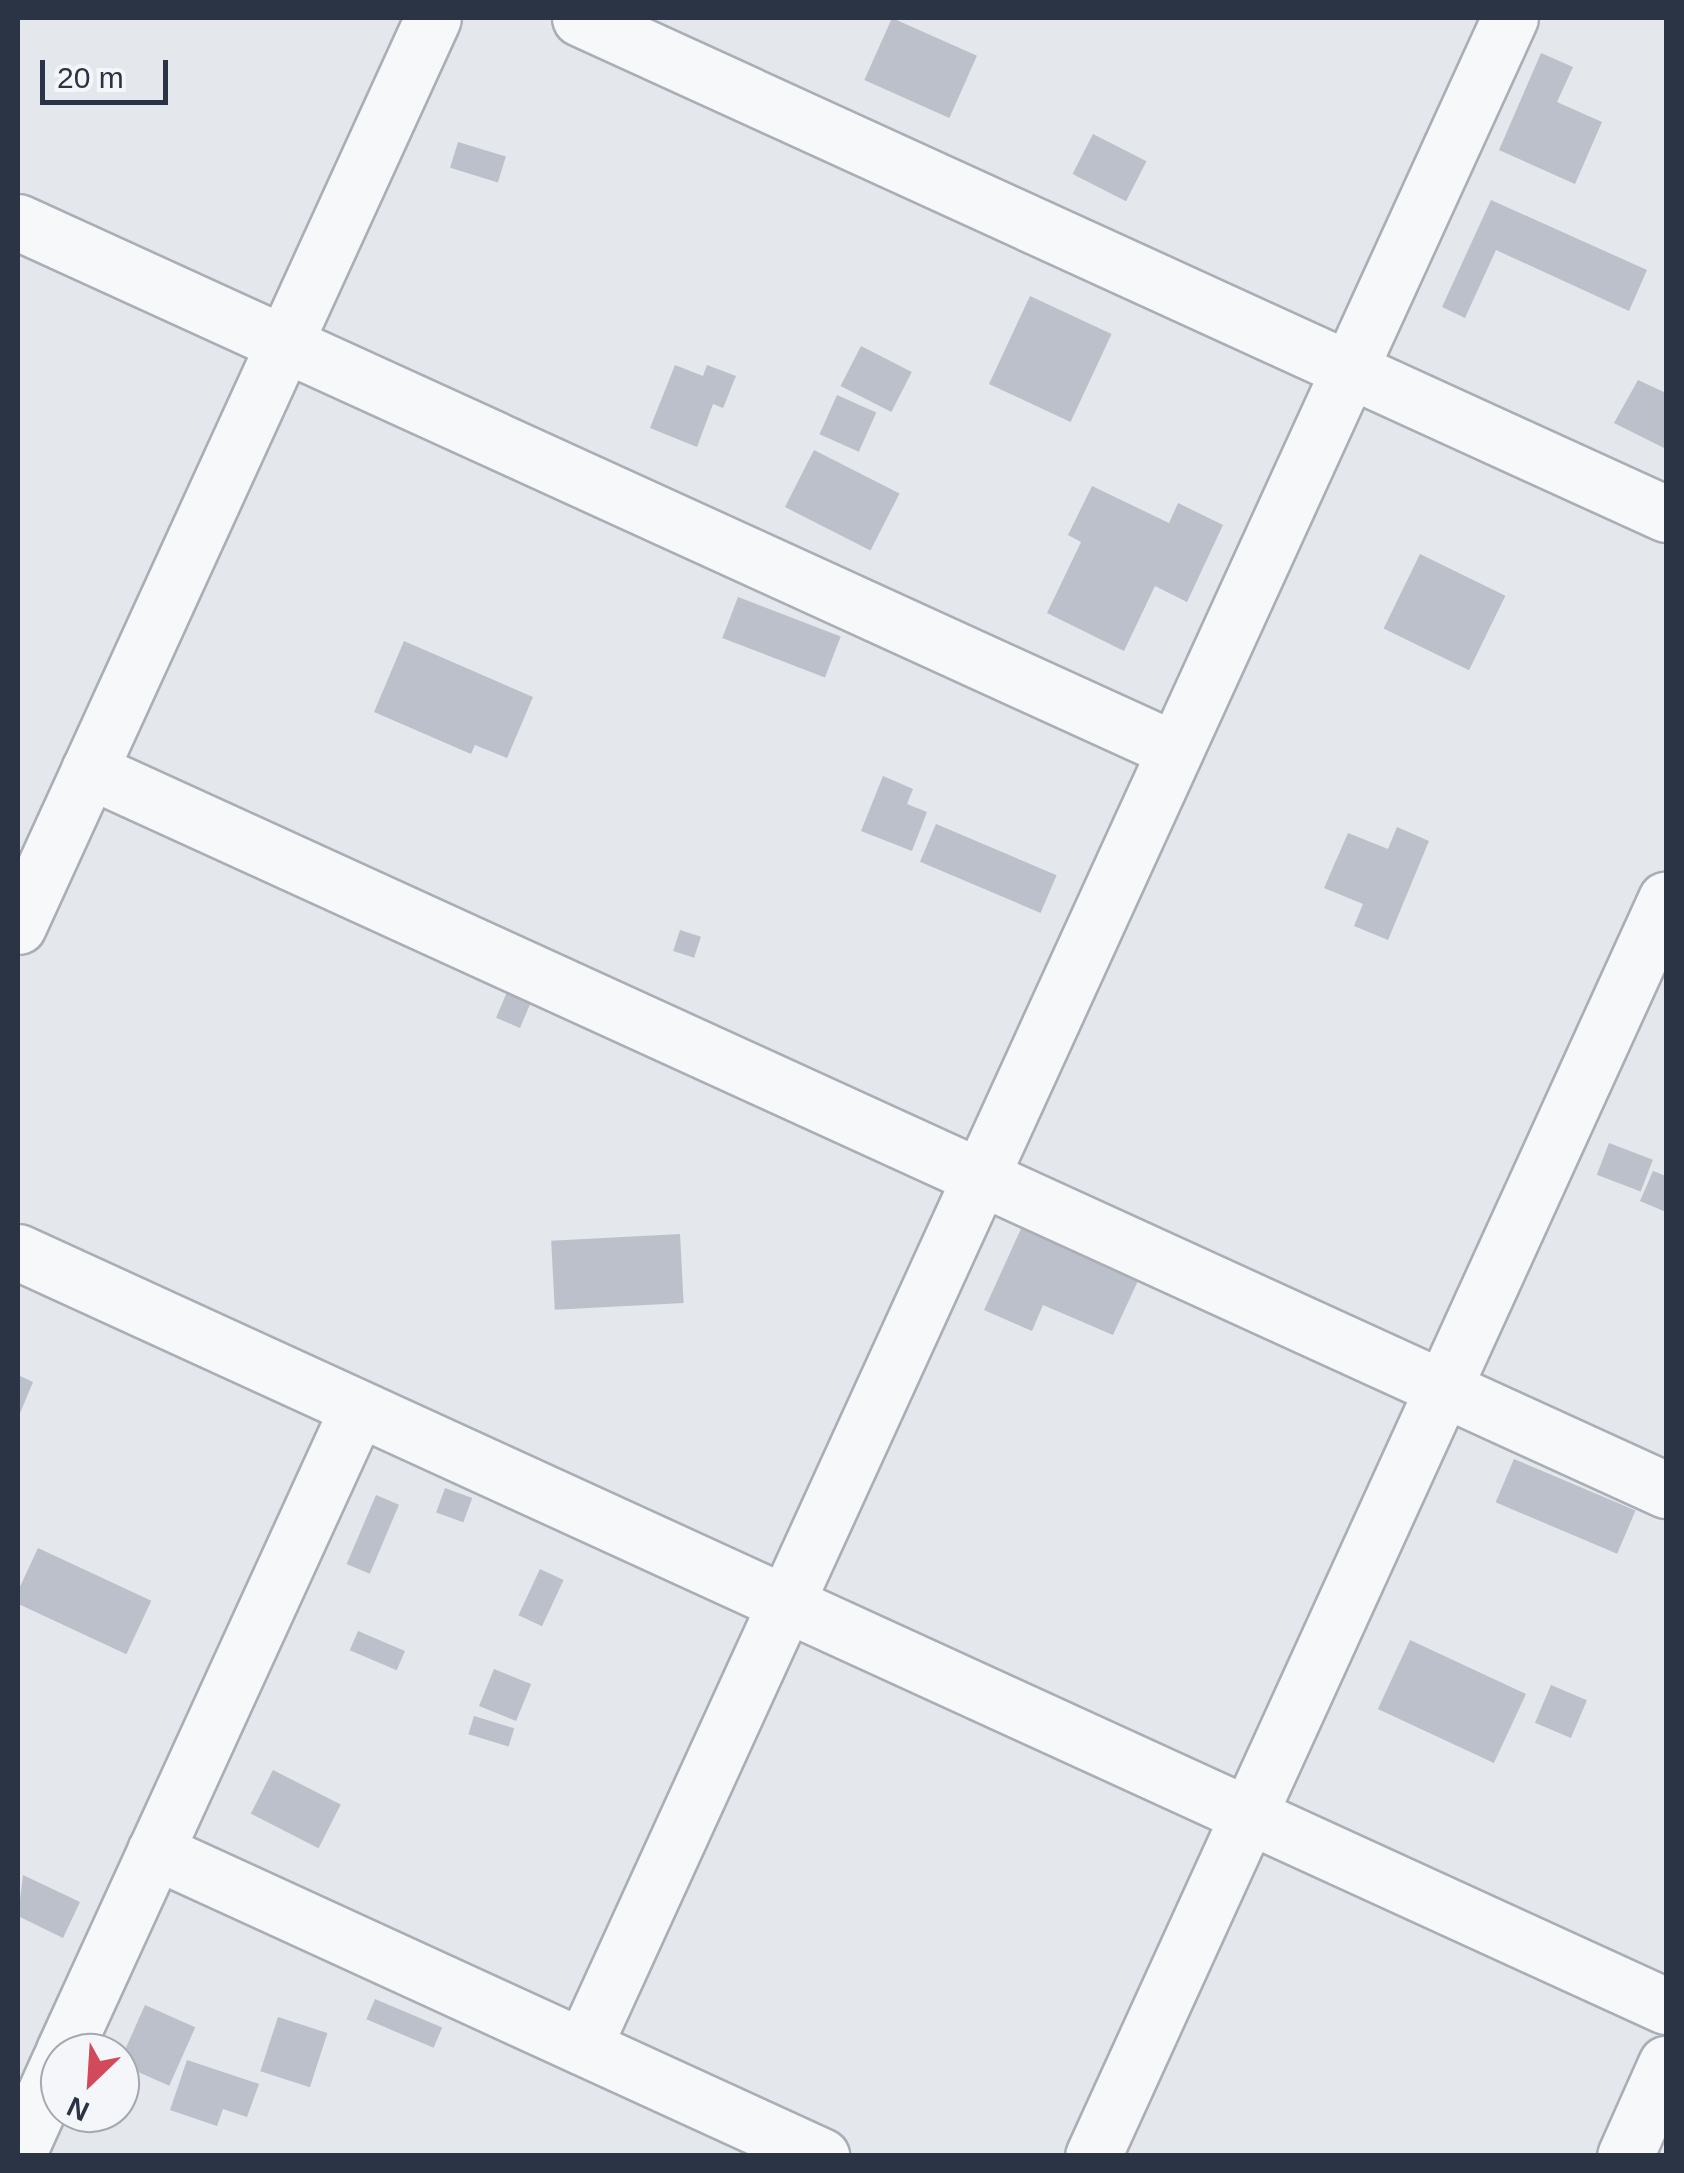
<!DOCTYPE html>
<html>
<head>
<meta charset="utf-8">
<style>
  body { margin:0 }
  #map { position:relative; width:1684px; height:2173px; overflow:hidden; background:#e4e7ec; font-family:Arial,sans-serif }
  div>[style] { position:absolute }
  .building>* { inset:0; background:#bbc0ca; transform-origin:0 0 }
  .roads { filter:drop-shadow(2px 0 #a9aeb7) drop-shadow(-2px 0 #a9aeb7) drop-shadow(0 2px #a9aeb7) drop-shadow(0 -2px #a9aeb7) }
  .minor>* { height:55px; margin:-27.5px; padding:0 27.5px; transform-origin:27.5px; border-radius:27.5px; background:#f7f8fa }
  span { translate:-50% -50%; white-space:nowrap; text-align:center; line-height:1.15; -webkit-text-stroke:8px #f4f6f9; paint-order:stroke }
  .frame { position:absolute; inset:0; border:20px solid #2b3445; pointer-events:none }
  .north { position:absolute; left:40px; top:2033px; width:100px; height:100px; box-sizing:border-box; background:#f4f6f9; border:2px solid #a4a8b1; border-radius:50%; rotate:205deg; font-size:28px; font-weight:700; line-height:40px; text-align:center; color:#2b3445 }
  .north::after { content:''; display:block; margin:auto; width:35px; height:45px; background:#d1495b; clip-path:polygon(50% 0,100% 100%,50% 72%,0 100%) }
  .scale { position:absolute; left:40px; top:60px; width:128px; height:45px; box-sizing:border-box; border:5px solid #2b3445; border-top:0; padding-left:12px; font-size:30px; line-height:35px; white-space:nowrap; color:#2b3445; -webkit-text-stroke:8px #f4f6f9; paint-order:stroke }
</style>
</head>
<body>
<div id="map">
  <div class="building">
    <div style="left:892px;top:18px;width:93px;height:68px;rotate:24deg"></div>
    <div style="clip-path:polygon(1541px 53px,1573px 67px,1557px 102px,1602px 122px,1575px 184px,1499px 150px)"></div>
    <div style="left:1093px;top:134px;width:60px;height:45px;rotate:27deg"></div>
    <div style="left:458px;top:142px;width:50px;height:27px;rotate:17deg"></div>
    <div style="clip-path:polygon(1491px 200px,1647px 270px,1629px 311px,1496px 250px,1465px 318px,1442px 307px)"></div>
    <div style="left:1030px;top:296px;width:90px;height:97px;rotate:25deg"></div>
    <div style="left:861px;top:346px;width:57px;height:45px;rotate:27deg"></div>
    <div style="clip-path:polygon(675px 365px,703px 376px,707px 365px,736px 376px,723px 408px,713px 404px,697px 447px,650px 428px)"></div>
    <div style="clip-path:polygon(1638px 380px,1666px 393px,1666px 449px,1614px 423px)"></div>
    <div style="left:837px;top:395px;width:43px;height:43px;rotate:24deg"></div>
    <div style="left:814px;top:450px;width:96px;height:64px;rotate:27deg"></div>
    <div style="clip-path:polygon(1092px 486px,1169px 523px,1178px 503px,1223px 525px,1187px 602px,1155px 586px,1124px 651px,1047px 613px,1081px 542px,1068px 535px)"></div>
    <div style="left:1420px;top:554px;width:95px;height:83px;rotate:26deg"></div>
    <div style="left:738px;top:597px;width:110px;height:44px;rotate:21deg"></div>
    <div style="clip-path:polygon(404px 641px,533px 697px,507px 758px,475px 745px,471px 754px,374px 712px)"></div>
    <div style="clip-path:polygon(883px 776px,913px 789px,907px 804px,927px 812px,912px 851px,861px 831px)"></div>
    <div style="left:936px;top:824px;width:131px;height:41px;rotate:23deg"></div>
    <div style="clip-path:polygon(1397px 827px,1429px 841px,1388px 940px,1354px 926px,1363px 904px,1324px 888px,1348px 833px,1388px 849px)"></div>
    <div style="left:680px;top:930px;width:22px;height:22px;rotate:18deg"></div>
    <div style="left:507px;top:992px;width:26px;height:28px;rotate:23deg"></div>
    <div style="left:1609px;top:1143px;width:47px;height:34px;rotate:21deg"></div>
    <div style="clip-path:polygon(1653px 1171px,1666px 1176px,1666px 1212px,1640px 1201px)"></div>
    <div style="clip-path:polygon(1025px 1220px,1142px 1272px,1113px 1335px,1043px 1305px,1032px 1331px,984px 1310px)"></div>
    <div style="left:680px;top:1234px;width:69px;height:129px;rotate:87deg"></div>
    <div style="clip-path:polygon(18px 1375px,33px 1382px,18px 1418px)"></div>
    <div style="left:1514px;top:1459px;width:132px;height:47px;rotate:23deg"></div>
    <div style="left:445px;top:1488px;width:29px;height:26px;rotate:20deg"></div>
    <div style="left:376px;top:1495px;width:25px;height:75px;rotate:23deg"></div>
    <div style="left:38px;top:1548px;width:125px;height:59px;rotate:25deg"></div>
    <div style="left:540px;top:1569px;width:26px;height:51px;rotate:25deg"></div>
    <div style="left:358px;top:1631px;width:51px;height:21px;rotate:23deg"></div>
    <div style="left:1410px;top:1640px;width:128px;height:76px;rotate:25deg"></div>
    <div style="left:494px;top:1669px;width:40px;height:40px;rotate:22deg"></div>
    <div style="left:1551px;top:1685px;width:39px;height:41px;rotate:23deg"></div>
    <div style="left:474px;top:1716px;width:42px;height:19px;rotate:17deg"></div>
    <div style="left:273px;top:1770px;width:76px;height:49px;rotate:27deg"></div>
    <div style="clip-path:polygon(23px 1875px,80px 1902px,63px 1938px,18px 1916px)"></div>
    <div style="left:375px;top:1999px;width:73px;height:22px;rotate:23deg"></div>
    <div style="left:145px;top:2005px;width:55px;height:64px;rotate:24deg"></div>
    <div style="left:278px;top:2017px;width:52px;height:57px;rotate:18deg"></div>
    <div style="clip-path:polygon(187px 2060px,259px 2084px,247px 2117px,223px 2109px,217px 2126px,170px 2110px)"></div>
  </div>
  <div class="roads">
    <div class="minor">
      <div style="left:580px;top:18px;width:1194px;rotate:24.55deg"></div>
      <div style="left:18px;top:222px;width:1272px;rotate:24.53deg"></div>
      <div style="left:89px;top:770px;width:1734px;rotate:24.54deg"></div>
      <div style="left:18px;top:926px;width:998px;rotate:-65.44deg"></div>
      <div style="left:18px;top:1252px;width:1812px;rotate:24.59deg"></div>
      <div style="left:155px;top:1851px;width:733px;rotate:24.61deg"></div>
      <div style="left:583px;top:2047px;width:2231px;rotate:-65.45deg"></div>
      <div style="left:63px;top:2053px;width:709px;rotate:-65.42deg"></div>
      <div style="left:18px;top:2153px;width:102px;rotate:-65.7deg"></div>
      <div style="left:1093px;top:2156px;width:1381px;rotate:-65.49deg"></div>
      <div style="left:1625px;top:2156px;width:101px;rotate:-66deg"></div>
    </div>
  </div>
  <div class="frame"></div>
  <div class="north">N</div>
  <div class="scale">20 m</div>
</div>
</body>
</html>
